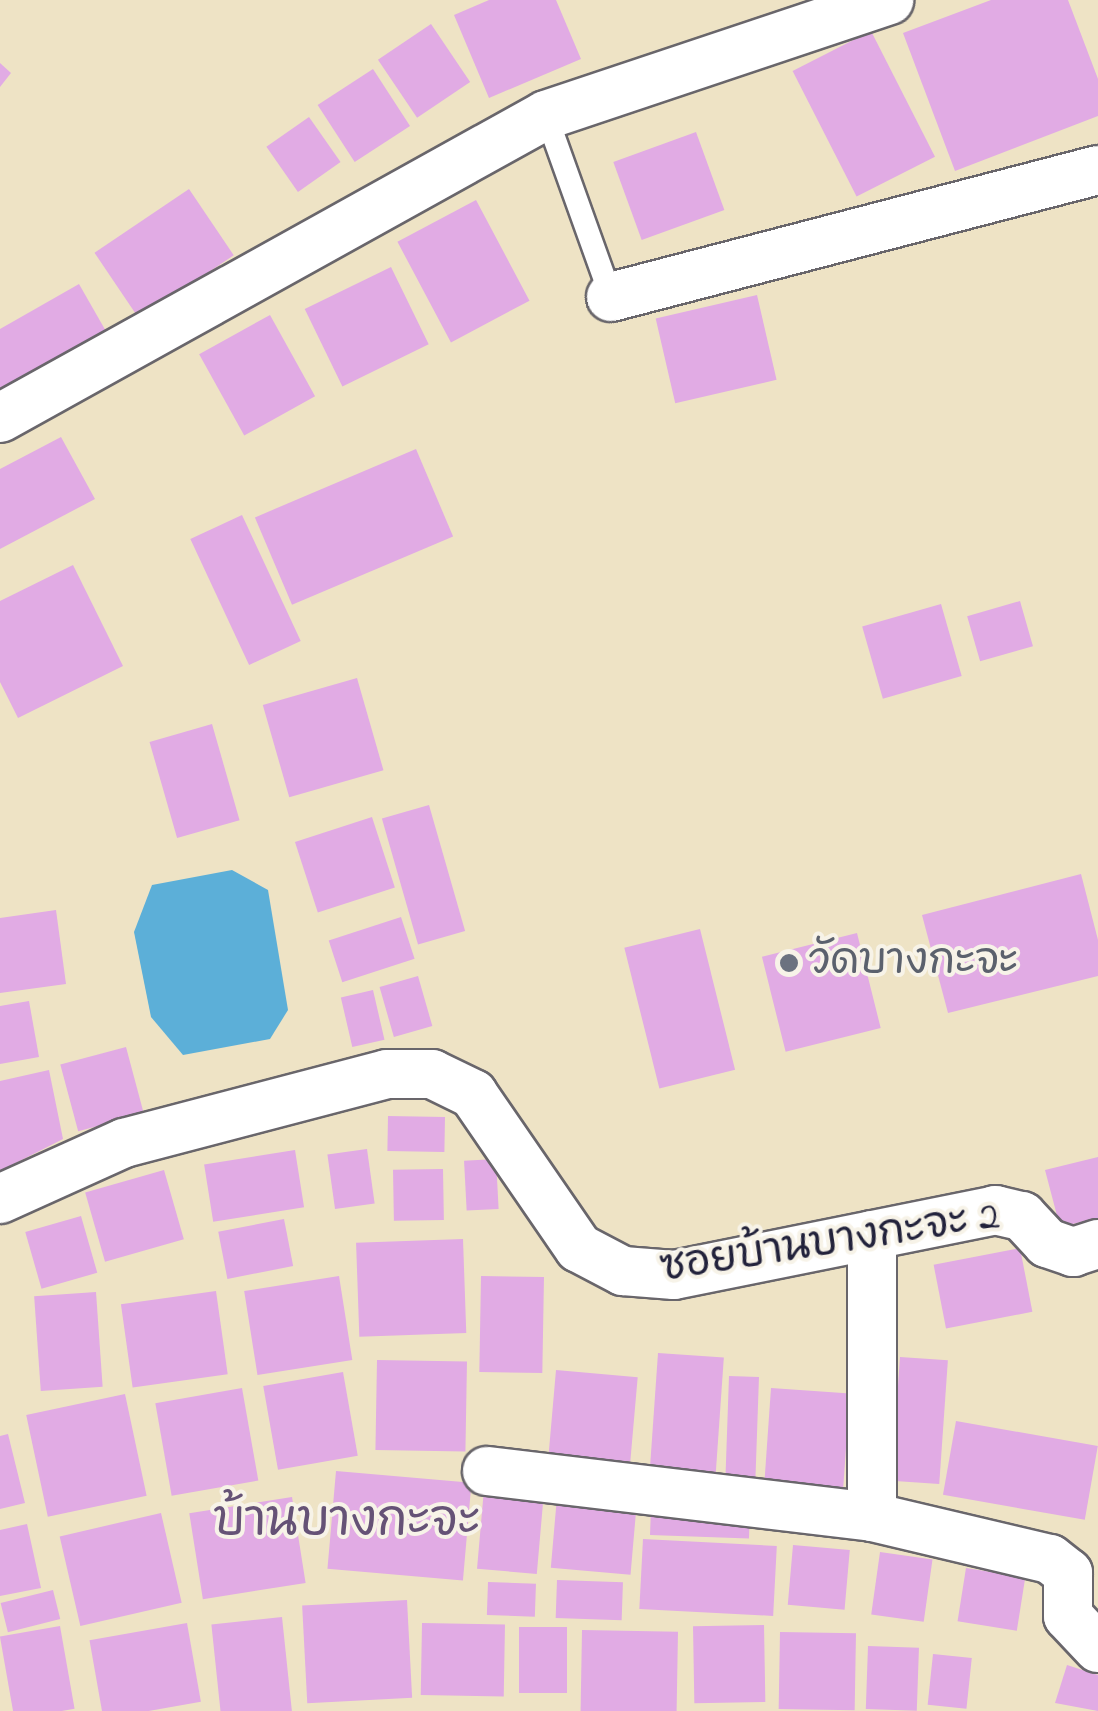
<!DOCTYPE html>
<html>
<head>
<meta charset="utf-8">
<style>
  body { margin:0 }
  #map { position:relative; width:1098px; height:1711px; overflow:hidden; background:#eee3c5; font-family:"Indie Flower","Playpen Sans Thai",sans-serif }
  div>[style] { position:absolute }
  .water>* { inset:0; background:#5cafd8 }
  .building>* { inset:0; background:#e1abe4; transform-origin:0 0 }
  .roads { filter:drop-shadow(2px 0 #69666b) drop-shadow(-2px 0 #69666b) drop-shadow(0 2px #69666b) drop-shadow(0 -2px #69666b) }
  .lane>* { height:22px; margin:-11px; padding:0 11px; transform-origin:11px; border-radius:11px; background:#fff }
  .street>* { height:48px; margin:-24px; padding:0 24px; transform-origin:24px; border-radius:24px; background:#fff }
  .dots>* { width:28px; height:28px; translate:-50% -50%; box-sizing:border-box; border:5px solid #f7f3e8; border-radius:50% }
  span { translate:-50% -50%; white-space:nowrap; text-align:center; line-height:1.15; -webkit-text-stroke:8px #f7f3e8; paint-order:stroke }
  .worship-label { font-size:42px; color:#5b616d }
  .left { translate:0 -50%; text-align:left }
  .street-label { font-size:42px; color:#22223b }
  .quarter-label { font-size:48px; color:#655276 }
</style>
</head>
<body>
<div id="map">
  <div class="water">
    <div style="clip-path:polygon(232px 870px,268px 890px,288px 1010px,270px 1039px,183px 1055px,151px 1017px,134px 932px,152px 885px)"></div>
  </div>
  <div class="building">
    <div style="clip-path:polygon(489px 0,556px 0,581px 59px,489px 98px,454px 15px)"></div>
    <div style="clip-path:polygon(991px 0,1068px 0,1098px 79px,1098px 116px,955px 171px,903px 33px)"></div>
    <div style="left:431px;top:24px;width:70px;height:64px;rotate:56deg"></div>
    <div style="left:871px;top:31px;width:141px;height:88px;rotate:63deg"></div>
    <div style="clip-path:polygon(0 63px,11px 73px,0 87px)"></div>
    <div style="left:373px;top:69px;width:68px;height:66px;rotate:57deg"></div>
    <div style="left:309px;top:117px;width:55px;height:52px;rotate:55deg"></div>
    <div style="left:696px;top:132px;width:83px;height:88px;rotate:70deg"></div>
    <div style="left:189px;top:189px;width:80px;height:114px;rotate:56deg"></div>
    <div style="left:476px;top:200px;width:114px;height:89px;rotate:62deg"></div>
    <div style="left:391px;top:267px;width:86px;height:96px;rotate:64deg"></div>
    <div style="clip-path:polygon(79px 284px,115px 347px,0 410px,0 329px)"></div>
    <div style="left:757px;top:295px;width:87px;height:104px;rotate:77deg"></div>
    <div style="left:270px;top:315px;width:93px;height:81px;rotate:61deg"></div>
    <div style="clip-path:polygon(61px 437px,95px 499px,0 549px,0 469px)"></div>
    <div style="left:416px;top:449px;width:95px;height:175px;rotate:67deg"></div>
    <div style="left:242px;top:515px;width:139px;height:57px;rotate:65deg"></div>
    <div style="clip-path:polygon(73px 565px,123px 666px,18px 718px,0 682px,0 601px)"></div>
    <div style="left:1020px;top:601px;width:47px;height:55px;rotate:74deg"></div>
    <div style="left:941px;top:604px;width:75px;height:82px;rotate:74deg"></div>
    <div style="left:357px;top:678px;width:96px;height:98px;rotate:74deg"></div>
    <div style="left:212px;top:724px;width:100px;height:65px;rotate:74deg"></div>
    <div style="left:429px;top:805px;width:131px;height:49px;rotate:74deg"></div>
    <div style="left:372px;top:817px;width:74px;height:81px;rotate:72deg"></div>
    <div style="clip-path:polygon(1081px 874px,1098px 940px,1098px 976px,948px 1013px,922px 915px)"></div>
    <div style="clip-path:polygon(56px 910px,66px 984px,0 993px,0 918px)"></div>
    <div style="left:401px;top:917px;width:44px;height:76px;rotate:72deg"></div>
    <div style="left:700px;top:929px;width:145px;height:78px;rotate:76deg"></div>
    <div style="left:857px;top:933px;width:98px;height:98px;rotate:76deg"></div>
    <div style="left:418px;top:976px;width:52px;height:40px;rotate:74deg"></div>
    <div style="left:373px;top:990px;width:51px;height:33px;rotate:77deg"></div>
    <div style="clip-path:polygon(29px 1001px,39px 1057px,0 1064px,0 1006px)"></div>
    <div style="left:126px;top:1047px;width:69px;height:68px;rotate:75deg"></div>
    <div style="clip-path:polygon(49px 1070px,63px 1139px,0 1171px,0 1081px)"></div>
    <div style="left:388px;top:1116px;width:57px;height:35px;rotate:1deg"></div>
    <div style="left:367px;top:1149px;width:55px;height:40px;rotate:82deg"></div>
    <div style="left:295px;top:1150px;width:58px;height:92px;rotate:81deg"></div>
    <div style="clip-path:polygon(1098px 1157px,1098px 1218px,1060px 1227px,1045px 1170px)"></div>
    <div style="left:496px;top:1159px;width:50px;height:32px;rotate:87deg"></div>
    <div style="left:443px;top:1169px;width:51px;height:50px;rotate:89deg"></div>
    <div style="left:164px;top:1170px;width:72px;height:82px;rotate:74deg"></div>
    <div style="left:81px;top:1216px;width:59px;height:58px;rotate:74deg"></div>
    <div style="left:284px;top:1219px;width:48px;height:67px;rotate:79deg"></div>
    <div style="left:463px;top:1239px;width:94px;height:107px;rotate:88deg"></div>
    <div style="left:1020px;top:1248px;width:65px;height:88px;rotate:79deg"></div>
    <div style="left:339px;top:1276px;width:85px;height:96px;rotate:81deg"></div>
    <div style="left:481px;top:1276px;width:63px;height:96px;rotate:1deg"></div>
    <div style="left:216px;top:1291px;width:84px;height:96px;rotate:82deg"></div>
    <div style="left:96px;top:1292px;width:95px;height:62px;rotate:86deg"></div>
    <div style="left:658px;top:1353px;width:66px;height:126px;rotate:4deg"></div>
    <div style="left:900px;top:1357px;width:48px;height:124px;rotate:4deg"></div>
    <div style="left:377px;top:1360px;width:90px;height:90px;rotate:1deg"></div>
    <div style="left:556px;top:1370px;width:82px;height:85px;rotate:5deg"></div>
    <div style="left:343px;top:1372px;width:85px;height:81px;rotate:80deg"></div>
    <div style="left:729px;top:1376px;width:30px;height:108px;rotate:2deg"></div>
    <div style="left:242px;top:1388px;width:94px;height:88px;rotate:80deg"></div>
    <div style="left:771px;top:1388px;width:79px;height:102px;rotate:4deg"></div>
    <div style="left:125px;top:1394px;width:104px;height:101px;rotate:78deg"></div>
    <div style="left:956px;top:1421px;width:144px;height:75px;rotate:10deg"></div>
    <div style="clip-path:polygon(8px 1434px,25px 1503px,0 1509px,0 1436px)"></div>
    <div style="left:336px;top:1471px;width:136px;height:98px;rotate:5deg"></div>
    <div style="left:484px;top:1489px;width:60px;height:80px;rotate:5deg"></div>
    <div style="left:292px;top:1497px;width:87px;height:104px;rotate:81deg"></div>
    <div style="left:557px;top:1497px;width:80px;height:71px;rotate:5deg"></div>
    <div style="left:651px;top:1507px;width:99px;height:28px;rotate:2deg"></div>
    <div style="left:161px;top:1513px;width:92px;height:104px;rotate:77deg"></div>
    <div style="clip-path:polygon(27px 1524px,41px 1588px,0 1596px,0 1530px)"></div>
    <div style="left:643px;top:1539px;width:134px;height:70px;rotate:3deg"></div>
    <div style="left:793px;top:1545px;width:57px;height:60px;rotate:5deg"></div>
    <div style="left:880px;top:1552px;width:53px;height:63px;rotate:8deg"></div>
    <div style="left:966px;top:1568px;width:60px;height:54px;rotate:9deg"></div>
    <div style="left:557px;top:1580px;width:66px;height:38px;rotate:2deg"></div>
    <div style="left:488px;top:1582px;width:48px;height:33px;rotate:2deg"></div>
    <div style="left:53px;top:1590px;width:30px;height:54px;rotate:76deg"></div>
    <div style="left:407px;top:1600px;width:98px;height:105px;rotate:87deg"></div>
    <div style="left:282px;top:1617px;width:95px;height:71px;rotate:84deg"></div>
    <div style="left:187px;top:1623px;width:80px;height:99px;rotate:80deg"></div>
    <div style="left:422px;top:1623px;width:83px;height:72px;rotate:1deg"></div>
    <div style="left:764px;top:1625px;width:77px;height:71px;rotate:89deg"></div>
    <div style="left:60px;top:1626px;width:84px;height:61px;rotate:80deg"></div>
    <div style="left:567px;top:1627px;width:66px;height:48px;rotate:90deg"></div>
    <div style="left:582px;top:1630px;width:96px;height:81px;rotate:1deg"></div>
    <div style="left:780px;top:1632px;width:76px;height:77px;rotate:1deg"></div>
    <div style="left:868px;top:1646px;width:51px;height:63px;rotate:2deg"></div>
    <div style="left:933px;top:1654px;width:39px;height:51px;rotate:6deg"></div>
    <div style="clip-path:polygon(1067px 1665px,1098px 1675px,1098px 1711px,1055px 1703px)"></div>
  </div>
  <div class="roads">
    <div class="lane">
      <div style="left:546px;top:115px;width:193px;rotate:70.3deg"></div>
    </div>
    <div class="street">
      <div style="left:611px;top:297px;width:503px;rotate:-14.62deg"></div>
      <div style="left:0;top:418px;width:624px;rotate:-29.03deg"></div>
      <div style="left:546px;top:115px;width:362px;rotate:-18.5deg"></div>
      <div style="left:0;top:1199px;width:136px;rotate:-24.3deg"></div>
      <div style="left:124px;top:1143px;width:272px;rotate:-14.7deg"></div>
      <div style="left:387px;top:1074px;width:45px"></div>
      <div style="left:432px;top:1074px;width:46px;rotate:26deg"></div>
      <div style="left:473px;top:1094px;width:187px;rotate:55.5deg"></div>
      <div style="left:579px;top:1248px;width:50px;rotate:27.6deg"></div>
      <div style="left:623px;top:1271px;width:51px;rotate:4.5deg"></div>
      <div style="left:674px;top:1275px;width:328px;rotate:-11.4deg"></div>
      <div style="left:995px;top:1210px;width:28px;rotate:13deg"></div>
      <div style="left:1022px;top:1216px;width:37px;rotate:47deg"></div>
      <div style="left:1047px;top:1243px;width:28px;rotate:19deg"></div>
      <div style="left:1073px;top:1252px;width:26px;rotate:-18deg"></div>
      <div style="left:872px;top:1235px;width:282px;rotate:90deg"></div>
      <div style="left:872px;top:1517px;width:183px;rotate:13.3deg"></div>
      <div style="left:1050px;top:1559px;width:23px;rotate:38deg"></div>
      <div style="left:1068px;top:1573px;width:43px;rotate:90deg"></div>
      <div style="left:1068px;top:1616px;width:44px;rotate:46.8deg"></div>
      <div style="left:487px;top:1471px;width:388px;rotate:6.8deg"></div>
    </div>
  </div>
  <div class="dots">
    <div style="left:789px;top:963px;background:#6b7280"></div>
  </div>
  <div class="worship-label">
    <span class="left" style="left:809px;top:963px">วัดบางกะจะ</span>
  </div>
  <div class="street-label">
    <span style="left:830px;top:1244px;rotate:-9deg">ซอยบ้านบางกะจะ 2</span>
  </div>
  <div class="quarter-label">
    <span style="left:347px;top:1523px">บ้านบางกะจะ</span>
  </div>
</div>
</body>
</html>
